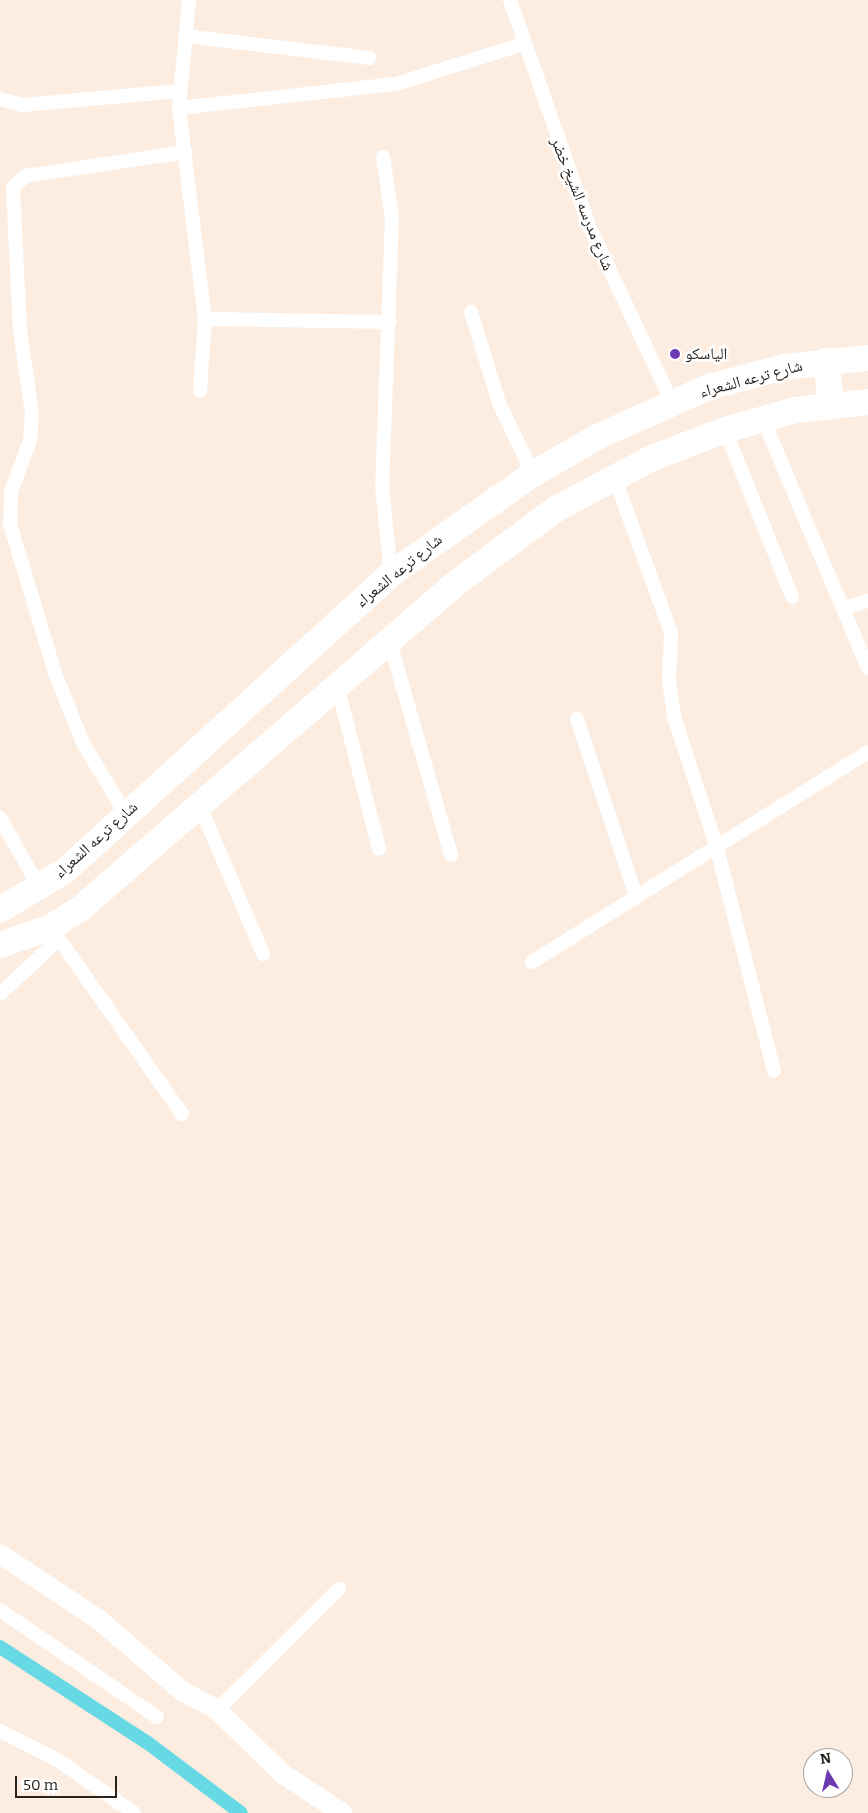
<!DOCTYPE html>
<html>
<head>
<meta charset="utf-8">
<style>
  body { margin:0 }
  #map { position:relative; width:868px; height:1813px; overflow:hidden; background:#fdede0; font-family:Bitter,"Noto Naskh Arabic",serif }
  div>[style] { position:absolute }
  .canal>* { height:14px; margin:-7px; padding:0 7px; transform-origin:7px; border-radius:7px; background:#67d9e5 }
  .street>* { height:14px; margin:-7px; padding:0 7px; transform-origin:7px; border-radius:7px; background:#fff }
  .secondary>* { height:20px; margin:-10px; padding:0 10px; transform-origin:10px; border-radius:10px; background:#fff }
  .highway>* { height:26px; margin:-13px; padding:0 13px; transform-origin:13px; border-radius:13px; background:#fff }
  .dots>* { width:14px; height:14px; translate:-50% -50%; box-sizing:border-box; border:2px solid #fff; border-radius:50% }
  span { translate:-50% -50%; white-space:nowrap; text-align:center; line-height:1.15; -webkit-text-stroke:5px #fff; paint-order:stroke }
  .street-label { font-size:16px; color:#29231e }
  .poi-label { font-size:16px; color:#29231e }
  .left { translate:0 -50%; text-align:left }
  .north { position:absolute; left:803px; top:1748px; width:50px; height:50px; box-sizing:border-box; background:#fff; border:1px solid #a9a7a5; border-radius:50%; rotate:351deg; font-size:14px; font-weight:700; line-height:20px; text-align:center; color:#29231e }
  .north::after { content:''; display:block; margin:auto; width:18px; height:22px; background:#6d39b0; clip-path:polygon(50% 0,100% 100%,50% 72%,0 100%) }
  .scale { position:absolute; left:15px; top:1776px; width:102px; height:22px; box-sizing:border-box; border:2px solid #29231e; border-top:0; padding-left:6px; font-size:15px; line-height:18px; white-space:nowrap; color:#29231e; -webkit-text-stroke:4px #fff; paint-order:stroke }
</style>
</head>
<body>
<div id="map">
  <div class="canal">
    <div style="left:0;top:1647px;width:176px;rotate:33deg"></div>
    <div style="left:148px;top:1743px;width:116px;rotate:37deg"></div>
  </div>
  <div class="street">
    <div style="left:189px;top:0;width:108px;rotate:95.3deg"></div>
    <div style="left:179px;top:108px;width:213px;rotate:83deg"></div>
    <div style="left:205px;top:319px;width:72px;rotate:94deg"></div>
    <div style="left:510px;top:0;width:242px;rotate:70.7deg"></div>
    <div style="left:590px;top:228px;width:192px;rotate:64.8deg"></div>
    <div style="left:185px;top:36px;width:186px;rotate:6.8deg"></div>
    <div style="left:0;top:99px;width:23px;rotate:15deg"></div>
    <div style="left:22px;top:105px;width:158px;rotate:-5.1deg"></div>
    <div style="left:179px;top:108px;width:218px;rotate:-6.3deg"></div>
    <div style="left:396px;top:84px;width:133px;rotate:-17.5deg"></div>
    <div style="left:383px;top:157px;width:61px;rotate:81.5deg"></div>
    <div style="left:392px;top:217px;width:269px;rotate:92.1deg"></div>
    <div style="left:382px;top:486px;width:88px;rotate:84.2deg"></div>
    <div style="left:471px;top:312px;width:95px;rotate:72.9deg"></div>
    <div style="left:499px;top:403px;width:79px;rotate:64.4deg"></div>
    <div style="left:205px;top:319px;width:185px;rotate:0.9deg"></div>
    <div style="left:762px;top:417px;width:272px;rotate:67.1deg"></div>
    <div style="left:725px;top:430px;width:180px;rotate:68.1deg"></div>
    <div style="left:614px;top:476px;width:167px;rotate:70deg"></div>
    <div style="left:671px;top:633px;width:47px;rotate:92.4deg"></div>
    <div style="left:669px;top:680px;width:37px;rotate:82deg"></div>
    <div style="left:674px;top:717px;width:135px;rotate:71.8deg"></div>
    <div style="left:716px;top:845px;width:233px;rotate:75.6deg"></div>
    <div style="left:843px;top:608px;width:26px;rotate:-16deg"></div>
    <div style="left:389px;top:639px;width:225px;rotate:74deg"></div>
    <div style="left:337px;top:685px;width:169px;rotate:75.6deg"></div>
    <div style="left:577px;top:719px;width:187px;rotate:71.6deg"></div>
    <div style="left:200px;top:806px;width:161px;rotate:66.9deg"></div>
    <div style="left:125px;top:813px;width:82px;rotate:-121deg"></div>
    <div style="left:83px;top:743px;width:75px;rotate:-111.8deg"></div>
    <div style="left:55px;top:673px;width:156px;rotate:-106.8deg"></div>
    <div style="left:10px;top:524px;width:32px;rotate:-88deg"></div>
    <div style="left:11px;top:492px;width:55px;rotate:-69.9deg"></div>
    <div style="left:30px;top:440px;width:27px;rotate:-86deg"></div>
    <div style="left:32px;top:413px;width:83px;rotate:-98.3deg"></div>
    <div style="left:20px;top:331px;width:143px;rotate:-92.8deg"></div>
    <div style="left:13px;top:188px;width:17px;rotate:-45deg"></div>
    <div style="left:25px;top:176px;width:162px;rotate:-8.5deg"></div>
    <div style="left:0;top:818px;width:81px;rotate:60.3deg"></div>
    <div style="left:59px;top:939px;width:214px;rotate:54.9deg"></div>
    <div style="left:532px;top:962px;width:396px;rotate:-32deg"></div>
    <div style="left:0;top:994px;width:81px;rotate:-43deg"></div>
    <div style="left:59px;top:939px;width:9px;rotate:-126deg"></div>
    <div style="left:0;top:1610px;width:190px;rotate:34.3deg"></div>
    <div style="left:217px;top:1710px;width:172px;rotate:-44.8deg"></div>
    <div style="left:0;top:1731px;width:63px;rotate:26.6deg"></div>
    <div style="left:56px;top:1759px;width:95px;rotate:34.7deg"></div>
  </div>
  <div class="secondary">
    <div style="left:0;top:1554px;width:118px;rotate:33.6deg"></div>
    <div style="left:98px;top:1619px;width:111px;rotate:40.6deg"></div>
    <div style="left:182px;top:1691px;width:40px;rotate:28deg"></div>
    <div style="left:217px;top:1710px;width:92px;rotate:44.1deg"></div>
    <div style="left:283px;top:1774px;width:71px;rotate:33.5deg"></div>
  </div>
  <div class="highway">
    <div style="left:826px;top:361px;width:43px;rotate:83.4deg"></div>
    <div style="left:0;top:910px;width:77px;rotate:-31.2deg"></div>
    <div style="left:66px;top:870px;width:440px;rotate:-42.3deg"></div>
    <div style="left:391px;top:574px;width:174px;rotate:-35.2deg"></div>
    <div style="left:533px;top:474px;width:74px;rotate:-30deg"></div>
    <div style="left:597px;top:437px;width:123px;rotate:-24.1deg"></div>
    <div style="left:709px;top:387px;width:78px;rotate:-14.9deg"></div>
    <div style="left:784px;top:367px;width:84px;rotate:-6.1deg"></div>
    <div style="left:0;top:945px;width:54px;rotate:-19.4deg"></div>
    <div style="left:51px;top:927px;width:36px;rotate:-32deg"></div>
    <div style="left:81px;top:908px;width:495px;rotate:-40.9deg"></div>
    <div style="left:455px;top:584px;width:126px;rotate:-36.6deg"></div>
    <div style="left:556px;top:509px;width:106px;rotate:-28deg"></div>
    <div style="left:650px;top:459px;width:80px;rotate:-21.1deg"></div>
    <div style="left:725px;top:430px;width:74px;rotate:-15.7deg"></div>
    <div style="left:796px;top:410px;width:72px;rotate:-6.3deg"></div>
  </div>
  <div class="dots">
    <div style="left:675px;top:354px;background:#6d39b0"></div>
  </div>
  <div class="street-label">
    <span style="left:582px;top:204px;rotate:68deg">شارع مدرسه الشيخ خضر</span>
    <span style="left:751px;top:379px;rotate:-15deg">شارع ترعه الشعراء</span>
    <span style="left:399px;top:571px;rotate:-39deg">شارع ترعه الشعراء</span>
    <span style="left:96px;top:840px;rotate:-42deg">شارع ترعه الشعراء</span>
  </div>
  <div class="poi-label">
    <span class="left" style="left:685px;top:354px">الياسكو</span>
  </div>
  <div class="north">N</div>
  <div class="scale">50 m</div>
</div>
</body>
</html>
